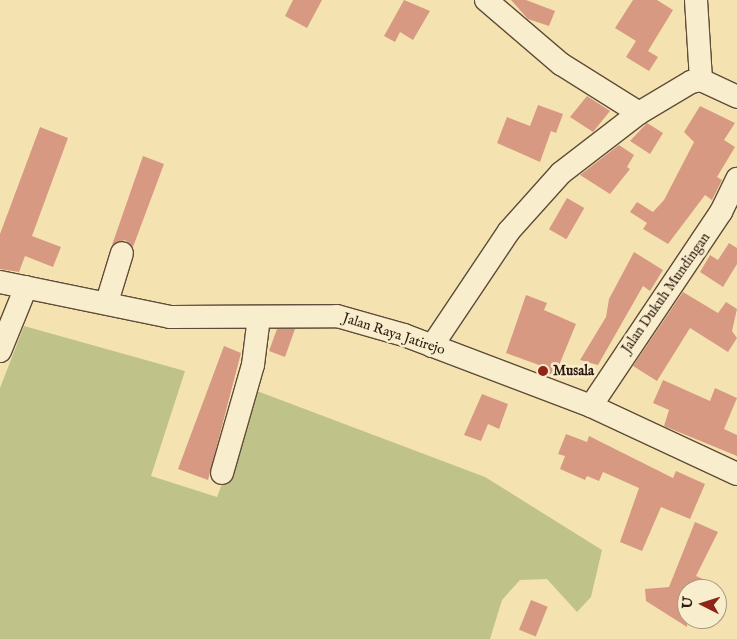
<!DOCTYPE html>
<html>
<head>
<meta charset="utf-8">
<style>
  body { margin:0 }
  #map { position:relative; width:737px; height:639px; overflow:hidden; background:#f4e3b1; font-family:"IM FELL English",serif }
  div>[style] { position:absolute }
  .green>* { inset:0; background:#bfc389 }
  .building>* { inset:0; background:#d89982; transform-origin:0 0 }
  .roads { filter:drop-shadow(1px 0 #604c39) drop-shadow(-1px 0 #604c39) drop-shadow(0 1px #604c39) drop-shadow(0 -1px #604c39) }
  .minor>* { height:22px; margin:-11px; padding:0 11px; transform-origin:11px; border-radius:11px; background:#f8edcc }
  .dots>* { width:14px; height:14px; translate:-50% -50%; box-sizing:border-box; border:2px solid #f8edcc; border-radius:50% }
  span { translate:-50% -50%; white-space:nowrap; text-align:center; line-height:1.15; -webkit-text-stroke:5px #f8edcc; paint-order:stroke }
  .street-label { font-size:14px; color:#2e1a11 }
  .poi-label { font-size:14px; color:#2e1a11; font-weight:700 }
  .left { translate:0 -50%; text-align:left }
  .north { position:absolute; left:677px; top:579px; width:50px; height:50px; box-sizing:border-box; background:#f8edcc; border:1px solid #a79981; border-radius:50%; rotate:275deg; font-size:14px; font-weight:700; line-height:20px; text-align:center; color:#2e1a11 }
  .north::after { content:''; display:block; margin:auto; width:18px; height:22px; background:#8f2418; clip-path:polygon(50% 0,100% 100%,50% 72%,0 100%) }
</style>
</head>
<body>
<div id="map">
  <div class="green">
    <div style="clip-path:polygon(24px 326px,185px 371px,151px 476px,217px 497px,257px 391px,485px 477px,602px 550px,591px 597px,577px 612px,547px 579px,520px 580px,502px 600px,490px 639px,0 639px,0 388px)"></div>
  </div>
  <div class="building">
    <div style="clip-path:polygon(293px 0,322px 0,307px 28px,285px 16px)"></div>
    <div style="clip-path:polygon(404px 0,430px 11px,413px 40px,400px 32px,395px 42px,384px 36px)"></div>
    <div style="clip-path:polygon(511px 0,526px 0,555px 11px,549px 26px,528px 19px)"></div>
    <div style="clip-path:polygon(633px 0,657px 0,673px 10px,648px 51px,658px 57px,649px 71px,626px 57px,636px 41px,615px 28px)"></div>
    <div style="clip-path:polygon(587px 96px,610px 111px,593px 132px,570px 117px)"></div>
    <div style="clip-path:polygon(538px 105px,563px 114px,556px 133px,551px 131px,540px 162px,497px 143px,507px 117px,530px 126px)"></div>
    <div style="clip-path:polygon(700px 106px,735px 123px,724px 140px,735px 147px,717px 177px,722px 180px,712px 200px,705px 195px,668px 244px,643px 229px,647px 223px,630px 212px,637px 202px,653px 212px,664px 200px,694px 142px,684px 132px)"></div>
    <div style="clip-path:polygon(647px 123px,663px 133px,650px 154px,630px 141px)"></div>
    <div style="clip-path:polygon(40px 127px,68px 138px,32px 236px,61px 247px,53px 267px,25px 256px,19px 272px,0 269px,0 234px)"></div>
    <div style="clip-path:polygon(619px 145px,634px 155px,627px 167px,630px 169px,610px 194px,580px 175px)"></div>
    <div style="clip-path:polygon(143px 156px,164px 164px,133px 247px,125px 240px,112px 245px)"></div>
    <div style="left:567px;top:198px;width:20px;height:36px;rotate:30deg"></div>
    <div style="clip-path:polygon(729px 243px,737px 248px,737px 264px,723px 287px,700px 272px,710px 255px,718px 260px)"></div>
    <div style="clip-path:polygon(634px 252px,663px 270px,650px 291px,643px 286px,598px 365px,580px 360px,606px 317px,609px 299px)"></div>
    <div style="clip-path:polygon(683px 292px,718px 313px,726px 302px,737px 309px,732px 331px,737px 338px,728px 352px,690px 328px,657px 381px,633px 366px)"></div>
    <div style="clip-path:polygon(526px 295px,547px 303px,544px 310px,576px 324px,555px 375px,536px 371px,539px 365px,506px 353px)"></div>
    <div style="clip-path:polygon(277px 329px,295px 329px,285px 357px,269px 351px)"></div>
    <div style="clip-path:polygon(224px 346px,241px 353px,208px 480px,178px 469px)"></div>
    <div style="clip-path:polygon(663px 380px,710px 401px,715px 388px,737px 398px,724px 429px,737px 435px,737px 456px,664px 426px,669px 410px,653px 403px)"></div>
    <div style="clip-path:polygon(482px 394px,508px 404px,499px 429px,488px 424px,481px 441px,464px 435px)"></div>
    <div style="clip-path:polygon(566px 434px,587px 442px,589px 436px,673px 478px,676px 471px,705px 484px,690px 519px,661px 507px,642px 551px,620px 542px,639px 488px,603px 472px,599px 481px,587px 476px,585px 480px,560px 469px,565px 456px,558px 454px)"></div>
    <div style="clip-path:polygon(695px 522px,718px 532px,696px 576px,705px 580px,701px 589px,687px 589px,687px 627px,646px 601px,645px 589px,669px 587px)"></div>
    <div style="left:531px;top:600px;width:18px;height:32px;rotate:22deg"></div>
  </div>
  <div class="roads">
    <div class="minor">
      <div style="left:486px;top:0;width:99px;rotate:40.5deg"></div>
      <div style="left:561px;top:64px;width:92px;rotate:32.1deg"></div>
      <div style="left:696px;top:0;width:80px;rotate:86.4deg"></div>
      <div style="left:0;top:282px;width:174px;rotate:11.6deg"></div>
      <div style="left:170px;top:317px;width:167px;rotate:-0.3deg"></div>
      <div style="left:337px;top:316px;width:70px;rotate:15.8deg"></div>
      <div style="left:404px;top:335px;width:200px;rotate:20.8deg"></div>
      <div style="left:591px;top:406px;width:161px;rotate:25deg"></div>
      <div style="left:107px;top:302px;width:51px;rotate:-73deg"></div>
      <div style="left:432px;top:346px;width:138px;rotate:-56.2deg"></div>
      <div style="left:509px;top:231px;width:78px;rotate:-48.1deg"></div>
      <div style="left:561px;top:173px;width:98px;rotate:-37.6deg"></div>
      <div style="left:639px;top:113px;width:61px;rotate:-30.8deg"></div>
      <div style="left:691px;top:82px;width:10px;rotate:-11deg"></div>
      <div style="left:701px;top:80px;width:40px;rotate:25deg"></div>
      <div style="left:0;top:351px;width:69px;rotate:-67.9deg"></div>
      <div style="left:591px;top:406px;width:234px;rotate:-56.2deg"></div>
      <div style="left:721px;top:212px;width:37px;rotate:-64deg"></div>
      <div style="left:222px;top:473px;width:112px;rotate:-74deg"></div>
      <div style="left:253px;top:365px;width:48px;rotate:-82.9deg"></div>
    </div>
  </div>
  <div class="dots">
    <div style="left:543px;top:371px;background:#8f2418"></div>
  </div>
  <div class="street-label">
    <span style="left:666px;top:293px;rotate:-55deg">Jalan Dukuh Mundingan</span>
    <span style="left:394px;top:334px;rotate:18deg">Jalan Raya Jatirejo</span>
  </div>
  <div class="poi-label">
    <span class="left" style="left:553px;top:371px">Musala</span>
  </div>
  <div class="north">U</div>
</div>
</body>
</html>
